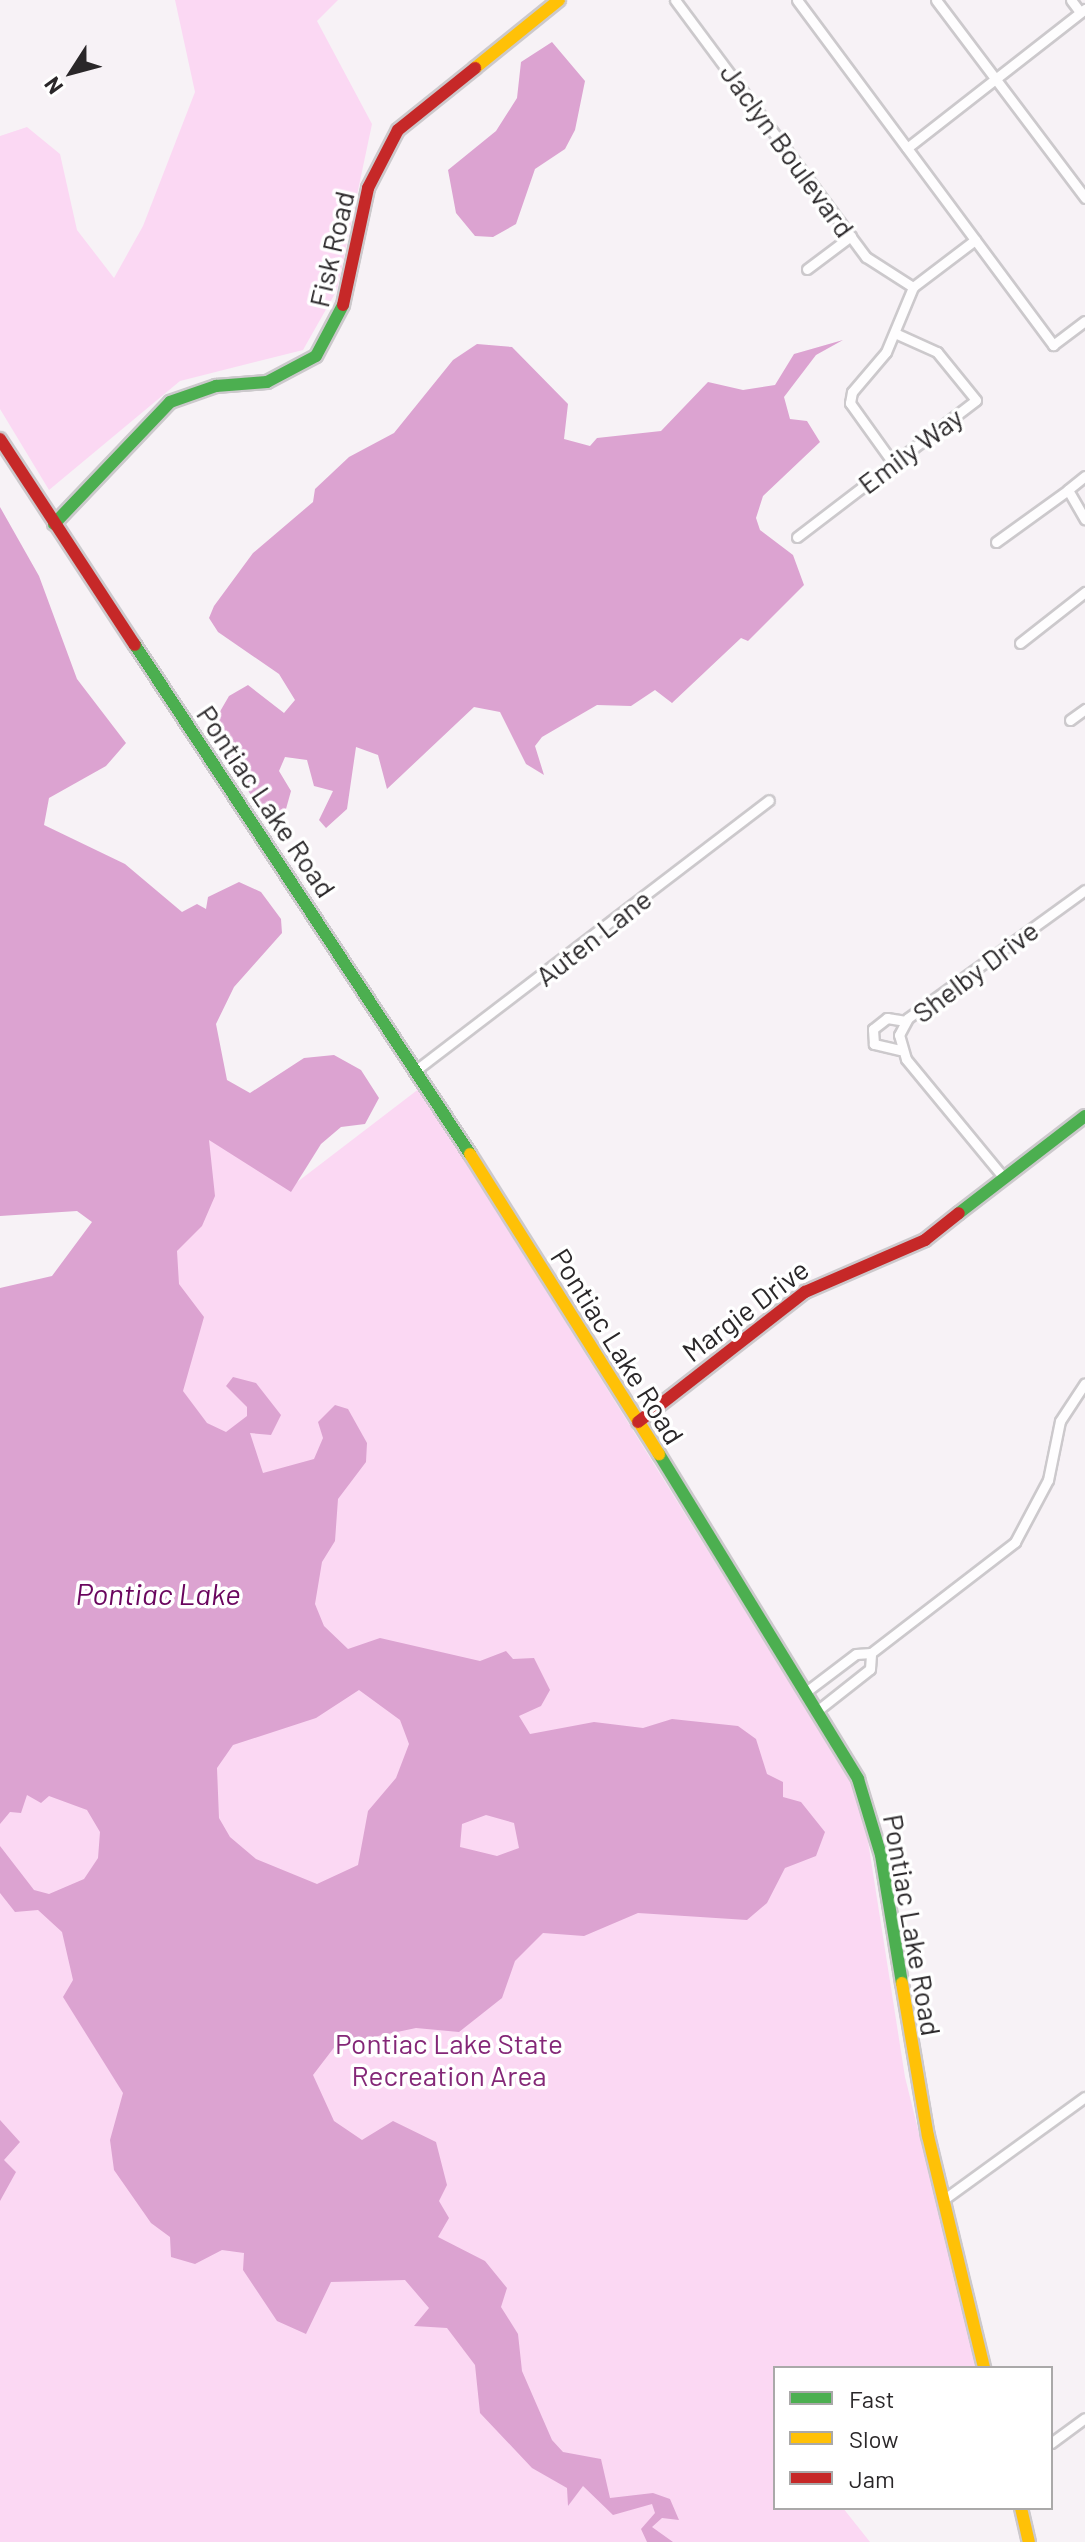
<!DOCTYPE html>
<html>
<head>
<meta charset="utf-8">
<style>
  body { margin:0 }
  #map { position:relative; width:1085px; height:2542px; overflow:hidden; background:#f7f2f6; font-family:Barlow,sans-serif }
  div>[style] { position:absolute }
  .green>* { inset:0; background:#fbd8f3 }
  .water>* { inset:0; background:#dca3d1 }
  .roads { filter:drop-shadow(2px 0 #ccc9cc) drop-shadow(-2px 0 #ccc9cc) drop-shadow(0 2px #ccc9cc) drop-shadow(0 -2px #ccc9cc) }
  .street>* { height:9px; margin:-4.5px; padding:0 4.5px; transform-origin:4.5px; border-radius:4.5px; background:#fefdfe }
  .fast>* { height:12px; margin:-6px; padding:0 6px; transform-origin:6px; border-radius:6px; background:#4caf50 }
  .slow>* { height:12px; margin:-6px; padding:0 6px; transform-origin:6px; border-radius:6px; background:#ffc107 }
  .jam>* { height:12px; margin:-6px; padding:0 6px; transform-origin:6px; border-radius:6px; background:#c62828 }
  span { translate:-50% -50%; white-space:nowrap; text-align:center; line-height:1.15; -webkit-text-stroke:7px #fff; paint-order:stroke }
  .street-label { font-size:28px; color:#2a2729 }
  .park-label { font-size:28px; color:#842777 }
  .water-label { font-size:30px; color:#6a065e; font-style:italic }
  .legend { position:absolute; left:773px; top:2366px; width:280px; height:144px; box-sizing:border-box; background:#fff; border:2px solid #aaa9a9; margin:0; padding:10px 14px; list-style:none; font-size:24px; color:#2a2729 }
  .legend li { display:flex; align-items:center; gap:16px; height:40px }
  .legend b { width:40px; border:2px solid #aaa9a9 }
  .north { position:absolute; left:32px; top:32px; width:80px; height:80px; -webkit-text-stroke:6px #fff; paint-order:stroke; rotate:234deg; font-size:22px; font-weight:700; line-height:32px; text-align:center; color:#2a2729 }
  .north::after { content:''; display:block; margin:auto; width:28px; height:36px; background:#2a2729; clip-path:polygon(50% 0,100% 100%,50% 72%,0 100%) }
</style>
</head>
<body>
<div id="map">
  <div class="green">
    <div style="clip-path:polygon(175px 0,338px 0,317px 21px,372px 124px,337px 290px,303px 350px,180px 381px,49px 490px,0 409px,0 136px,27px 127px,60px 154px,77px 230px,114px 278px,143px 226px,195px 92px)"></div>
    <div style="clip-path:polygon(420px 1088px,853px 1784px,865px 1822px,905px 2077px,977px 2367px,775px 2368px,775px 2508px,843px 2508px,870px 2542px,0 2542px,0 1424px,107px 1215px,236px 1115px,292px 1186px)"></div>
  </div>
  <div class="water">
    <div style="clip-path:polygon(552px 42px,585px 81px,575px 130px,565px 149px,535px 169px,516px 224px,493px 237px,475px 236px,456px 213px,448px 170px,496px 131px,517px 98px,521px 62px)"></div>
    <div style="clip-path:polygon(843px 340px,816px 355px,784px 397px,790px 419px,807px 421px,820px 442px,763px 496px,756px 518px,760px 530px,793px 555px,804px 585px,748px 641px,741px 638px,672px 703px,655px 690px,631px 706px,597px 705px,542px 737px,535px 746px,544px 775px,526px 764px,500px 712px,474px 707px,387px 789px,378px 755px,356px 747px,347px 809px,326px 828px,319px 820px,333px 791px,314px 786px,307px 760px,285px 757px,279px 771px,291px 791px,281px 827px,263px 816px,211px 727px,229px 696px,248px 685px,284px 713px,295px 700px,279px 674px,218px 632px,209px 618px,214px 606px,253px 553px,313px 502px,315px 489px,349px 457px,394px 433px,453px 360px,477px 344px,512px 347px,568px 404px,564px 439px,590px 446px,597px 438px,661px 431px,708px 382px,743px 390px,775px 385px,794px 354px)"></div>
    <div style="clip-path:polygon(evenodd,0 507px,39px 576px,77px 679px,126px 743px,106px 766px,49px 798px,44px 825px,125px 864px,182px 912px,197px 904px,206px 909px,208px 897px,239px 882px,261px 892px,281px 919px,282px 933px,234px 987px,216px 1024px,227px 1080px,250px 1093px,304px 1058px,334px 1055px,361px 1070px,379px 1098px,365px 1124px,341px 1127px,321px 1144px,291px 1192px,209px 1140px,215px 1196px,202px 1226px,177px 1251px,179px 1284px,204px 1317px,183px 1391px,207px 1423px,226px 1432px,247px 1416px,247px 1407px,226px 1386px,233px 1377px,256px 1383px,281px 1415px,271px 1435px,250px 1433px,263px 1473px,314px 1459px,323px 1438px,318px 1422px,335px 1405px,348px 1409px,367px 1443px,366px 1462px,338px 1499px,335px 1541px,322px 1562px,315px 1604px,324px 1626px,348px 1649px,380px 1638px,480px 1661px,506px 1651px,513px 1659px,534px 1658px,550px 1690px,541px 1706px,519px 1716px,530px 1734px,594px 1722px,643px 1728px,672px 1719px,738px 1726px,756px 1739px,767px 1774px,783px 1782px,783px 1797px,801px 1802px,825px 1832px,816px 1856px,785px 1868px,767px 1903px,747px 1920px,638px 1913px,584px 1936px,543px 1933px,515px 1961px,502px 1998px,459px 2032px,416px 2028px,336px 2045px,313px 2075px,334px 2121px,362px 2140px,393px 2121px,436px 2142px,447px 2185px,439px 2201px,449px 2218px,438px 2237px,485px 2261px,507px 2288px,501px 2307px,518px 2334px,522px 2371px,552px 2440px,563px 2452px,601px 2459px,610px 2498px,653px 2493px,670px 2499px,679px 2520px,662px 2518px,652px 2527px,673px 2542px,647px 2542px,641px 2529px,655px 2513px,652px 2504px,613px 2515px,583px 2486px,568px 2506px,567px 2488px,532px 2468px,480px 2413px,475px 2365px,447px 2328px,414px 2326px,429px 2308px,405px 2280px,331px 2282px,306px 2334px,277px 2321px,243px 2270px,244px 2253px,222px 2250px,195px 2264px,171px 2257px,170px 2237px,151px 2223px,114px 2170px,110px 2140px,123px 2093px,63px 1997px,73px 1980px,62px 1932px,38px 1910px,15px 1912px,0 1893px,0 1846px,34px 1890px,49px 1894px,84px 1879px,98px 1858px,100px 1832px,87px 1810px,49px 1796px,41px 1803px,27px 1795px,21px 1813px,10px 1812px,0 1824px,0 1288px,52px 1276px,92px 1222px,77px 1211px,0 1216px,0 507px,359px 1690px,400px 1720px,409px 1744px,396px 1778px,368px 1811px,358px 1865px,317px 1884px,256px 1859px,230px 1837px,219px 1818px,217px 1768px,233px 1745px,316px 1718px,359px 1690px,0 507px,486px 1815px,514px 1823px,519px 1848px,497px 1856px,460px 1847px,462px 1824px,486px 1815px)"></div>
    <div style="clip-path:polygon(0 2120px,20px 2142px,4px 2160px,16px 2172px,0 2201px)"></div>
  </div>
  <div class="roads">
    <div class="street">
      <div style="left:675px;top:0;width:320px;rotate:53.4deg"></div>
      <div style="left:866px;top:257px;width:56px;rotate:32.6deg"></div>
      <div style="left:797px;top:0;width:430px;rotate:53.4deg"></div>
      <div style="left:1053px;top:345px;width:40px;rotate:-37deg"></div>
      <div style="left:936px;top:0;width:248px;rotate:53deg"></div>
      <div style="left:1071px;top:0;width:15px;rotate:53deg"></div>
      <div style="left:907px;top:148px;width:226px;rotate:-38deg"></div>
      <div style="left:807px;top:269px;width:55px;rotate:-36.9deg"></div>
      <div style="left:893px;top:463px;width:74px;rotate:-125.6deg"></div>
      <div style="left:850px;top:403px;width:11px;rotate:-80deg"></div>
      <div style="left:852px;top:392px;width:52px;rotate:-49.6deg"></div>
      <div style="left:886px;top:352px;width:70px;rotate:-67.4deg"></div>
      <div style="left:913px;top:287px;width:78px;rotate:-37.2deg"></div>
      <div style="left:1085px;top:476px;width:22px;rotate:141deg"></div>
      <div style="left:1068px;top:490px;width:34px;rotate:60deg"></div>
      <div style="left:797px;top:537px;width:225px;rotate:-37.4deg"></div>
      <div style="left:976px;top:400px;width:62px;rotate:-129.1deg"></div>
      <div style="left:937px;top:352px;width:46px;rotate:-155.7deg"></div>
      <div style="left:996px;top:542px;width:89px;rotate:-35.8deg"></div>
      <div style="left:1020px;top:643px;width:83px;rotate:-38.1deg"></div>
      <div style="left:1070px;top:720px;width:19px;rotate:-36deg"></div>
      <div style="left:900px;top:1050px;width:27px;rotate:-167deg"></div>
      <div style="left:874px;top:1044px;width:15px;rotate:-94deg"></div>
      <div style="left:873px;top:1029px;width:18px;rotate:-38deg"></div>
      <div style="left:887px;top:1018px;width:19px;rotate:9deg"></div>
      <div style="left:416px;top:1070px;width:444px;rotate:-37.4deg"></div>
      <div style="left:1004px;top:1178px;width:154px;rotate:-129.5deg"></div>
      <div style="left:906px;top:1059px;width:25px;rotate:-106deg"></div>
      <div style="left:899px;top:1035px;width:19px;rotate:-62deg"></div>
      <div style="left:908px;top:1018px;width:218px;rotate:-35.9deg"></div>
      <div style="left:807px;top:1691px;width:61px;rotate:-37.1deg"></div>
      <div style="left:856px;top:1654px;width:15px;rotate:-4deg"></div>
      <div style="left:871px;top:1653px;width:182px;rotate:-37.6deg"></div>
      <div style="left:1015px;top:1542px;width:70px;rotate:-62deg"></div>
      <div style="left:1048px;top:1480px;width:60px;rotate:-78.5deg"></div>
      <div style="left:1060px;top:1421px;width:45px;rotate:-56.7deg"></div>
      <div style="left:818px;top:1710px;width:66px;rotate:-38.3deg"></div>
      <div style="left:870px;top:1669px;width:16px;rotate:-86deg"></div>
      <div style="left:943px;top:2200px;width:175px;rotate:-36deg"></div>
      <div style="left:1051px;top:2443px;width:42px;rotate:-36.3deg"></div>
    </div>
    <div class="fast">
      <div style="left:54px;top:524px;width:168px;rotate:-46.4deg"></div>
      <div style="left:170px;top:402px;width:49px;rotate:-19.2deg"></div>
      <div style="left:216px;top:386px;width:51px;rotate:-4.5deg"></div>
      <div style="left:267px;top:382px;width:55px;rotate:-28deg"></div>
      <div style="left:316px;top:356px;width:58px;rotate:-62.1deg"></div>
      <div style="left:135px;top:645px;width:609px;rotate:56.65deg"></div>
      <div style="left:959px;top:1213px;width:159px;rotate:-37.6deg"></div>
      <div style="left:659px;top:1454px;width:381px;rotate:58.5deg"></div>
      <div style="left:858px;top:1779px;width:79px;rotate:73.2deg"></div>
      <div style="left:881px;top:1855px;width:130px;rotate:80.7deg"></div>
    </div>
    <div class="slow">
      <div style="left:475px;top:68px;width:108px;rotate:-39deg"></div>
      <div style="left:470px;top:1154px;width:355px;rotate:57.8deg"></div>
      <div style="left:902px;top:1983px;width:155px;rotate:80.4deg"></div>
      <div style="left:928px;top:2136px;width:239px;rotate:76.4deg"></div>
      <div style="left:1021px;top:2508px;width:35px;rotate:77deg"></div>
    </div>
    <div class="jam">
      <div style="left:343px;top:305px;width:120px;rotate:-77.9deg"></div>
      <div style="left:368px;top:188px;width:65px;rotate:-62.7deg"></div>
      <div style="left:398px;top:130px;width:99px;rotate:-38.8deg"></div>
      <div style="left:0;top:439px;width:246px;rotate:56.8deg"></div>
      <div style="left:638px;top:1422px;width:212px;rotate:-37.9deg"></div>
      <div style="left:805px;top:1292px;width:131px;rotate:-23.4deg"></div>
      <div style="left:925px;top:1240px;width:43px;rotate:-38.5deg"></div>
    </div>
  </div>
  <div class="street-label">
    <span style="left:788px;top:150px;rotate:54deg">Jaclyn Boulevard</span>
    <span style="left:331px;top:249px;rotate:-77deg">Fisk Road</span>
    <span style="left:910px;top:450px;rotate:-37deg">Emily Way</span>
    <span style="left:267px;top:801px;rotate:56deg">Pontiac Lake Road</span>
    <span style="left:593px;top:937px;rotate:-38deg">Auten Lane</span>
    <span style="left:975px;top:971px;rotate:-37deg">Shelby Drive</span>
    <span style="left:745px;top:1310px;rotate:-37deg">Margie Drive</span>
    <span style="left:618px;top:1346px;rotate:58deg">Pontiac Lake Road</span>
    <span style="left:913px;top:1925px;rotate:80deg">Pontiac Lake Road</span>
  </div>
  <div class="park-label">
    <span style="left:449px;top:2059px">Pontiac Lake State<br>Recreation Area</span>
  </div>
  <div class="water-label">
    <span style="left:158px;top:1593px">Pontiac Lake</span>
  </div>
  <ul class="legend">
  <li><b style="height:10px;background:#4caf50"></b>Fast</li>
  <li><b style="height:10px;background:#ffc107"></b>Slow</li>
  <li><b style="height:10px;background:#c62828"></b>Jam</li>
  </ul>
  <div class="north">N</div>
</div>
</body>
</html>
